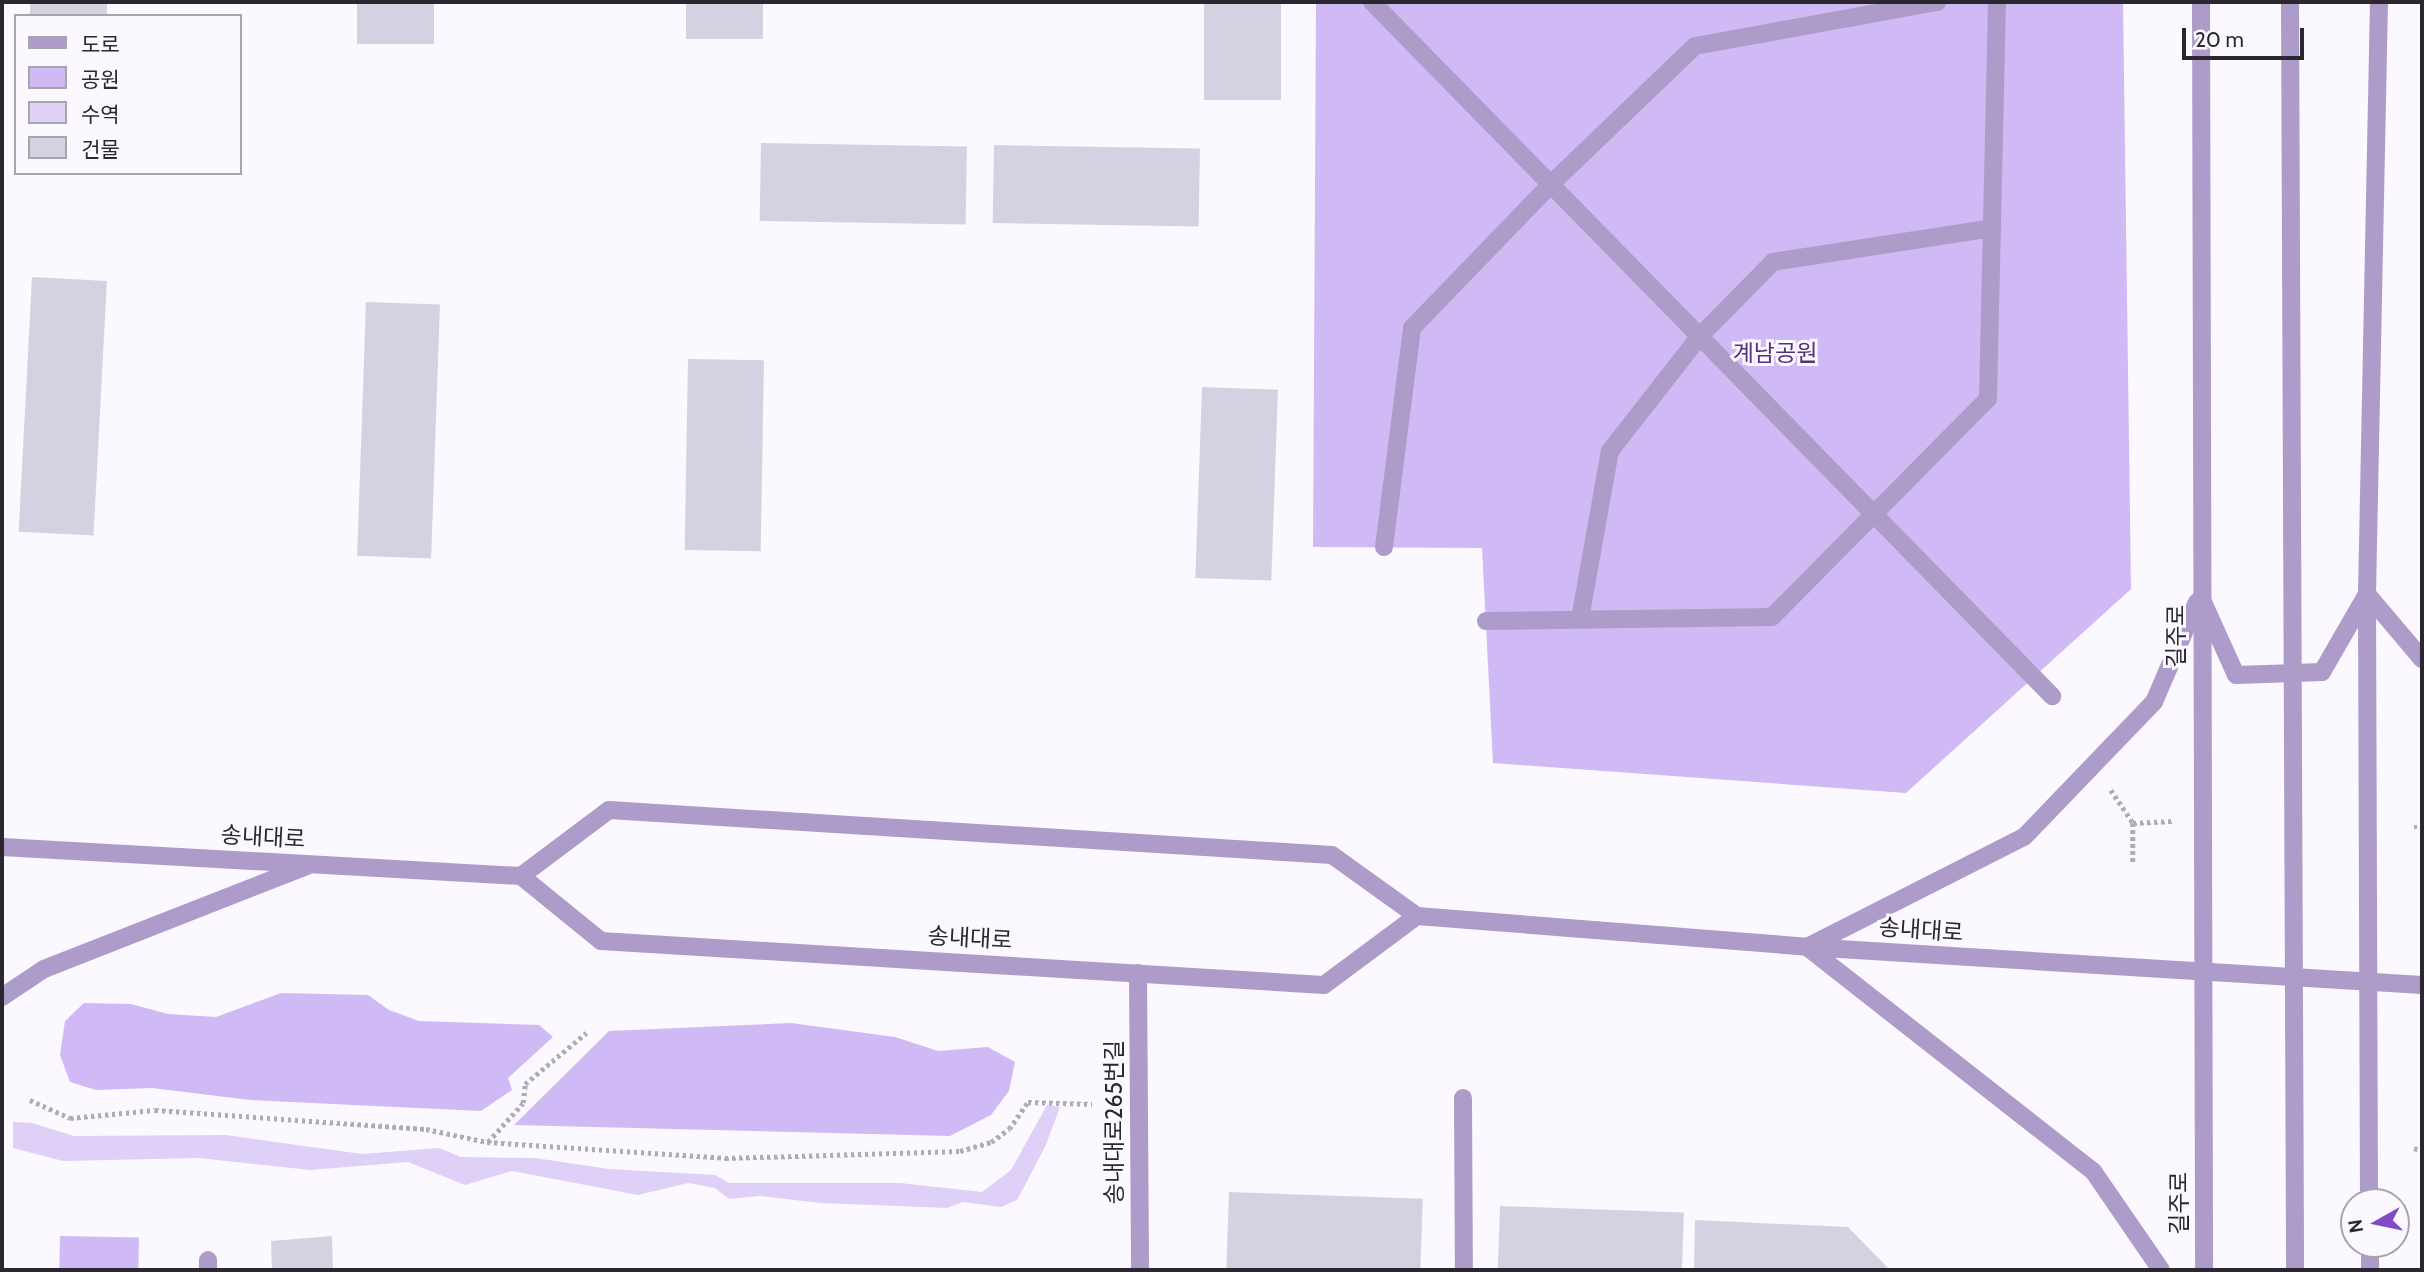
<!DOCTYPE html>
<html>
<head>
<meta charset="utf-8">
<style>
  body { margin:0 }
  #map { position:relative; width:2424px; height:1272px; overflow:hidden; background:#fbf9ff; font-family:Cabin,"Noto Sans KR",sans-serif }
  div>[style] { position:absolute }
  .green>* { inset:0; background:#cfbaf5; transform-origin:0 0 }
  .water>* { inset:0; background:#ded0f7 }
  .building>* { inset:0; background:#d6d1e0; transform-origin:0 0 }
  .path>* { height:4.5px; margin-top:-2.25px; transform-origin:0; background:repeating-linear-gradient(90deg,#afadb3 0 3.5px,transparent 0 7px) }
  .pedestrian>* { height:18px; margin:-9px; padding:0 9px; transform-origin:9px; border-radius:9px; background:#ad9cca }
  .minor>* { height:18px; margin:-9px; padding:0 9px; transform-origin:9px; border-radius:9px; background:#ad9cca }
  .tertiary>* { height:18px; margin:-9px; padding:0 9px; transform-origin:9px; border-radius:9px; background:#ad9cca }
  .tertiary-bridge>* { height:18px; margin:-9px; padding:0 9px; transform-origin:9px; border-radius:9px; background:#ad9cca }
  span { translate:-50% -50%; white-space:nowrap; text-align:center; line-height:1.15; -webkit-text-stroke:6px #fbf9ff; paint-order:stroke }
  .park-label { font-size:23px; color:#52327c }
  .street-label { font-size:23px; color:#2a282e }
  .frame { position:absolute; inset:0; border:4px solid #2a282e; pointer-events:none }
  .legend { position:absolute; left:14px; top:14px; width:228px; height:161px; box-sizing:border-box; background:#fbf9ff; border:2px solid #a7a5ab; margin:0; padding:9px 12px; list-style:none; font-size:21px; color:#2a282e }
  .legend li { display:flex; align-items:center; gap:14px; height:35px }
  .legend b { width:35px; border:2px solid #a7a5ab }
  .north { position:absolute; left:2340px; top:1188px; width:70px; height:70px; box-sizing:border-box; background:#fbf9ff; border:2px solid #a7a5ab; border-radius:50%; rotate:261deg; font-size:19px; font-weight:700; line-height:28px; text-align:center; color:#2a282e }
  .north::after { content:''; display:block; margin:auto; width:24px; height:32px; background:#814cc3; clip-path:polygon(50% 0,100% 100%,50% 72%,0 100%) }
  .scale { position:absolute; left:2182px; top:28px; width:122px; height:32px; box-sizing:border-box; border:4px solid #2a282e; border-top:0; padding-left:9px; font-size:21px; line-height:24px; white-space:nowrap; color:#2a282e; -webkit-text-stroke:5px #fbf9ff; paint-order:stroke }
</style>
</head>
<body>
<div id="map">
  <div class="green">
    <div style="clip-path:polygon(1316px 2px,2123px 2px,2131px 589px,1906px 793px,1493px 763px,1482px 548px,1313px 547px)"></div>
    <div style="clip-path:polygon(281px 993px,368px 995px,389px 1010px,419px 1021px,539px 1025px,553px 1037px,508px 1078px,512px 1090px,481px 1111px,250px 1100px,152px 1088px,96px 1090px,70px 1082px,60px 1055px,65px 1021px,84px 1003px,131px 1004px,168px 1014px,216px 1017px)"></div>
    <div style="clip-path:polygon(791px 1023px,895px 1037px,938px 1051px,988px 1047px,1015px 1062px,1009px 1091px,991px 1115px,950px 1136px,514px 1125px,609px 1031px)"></div>
    <div style="left:60px;top:1236px;width:79px;height:34px;rotate:1deg"></div>
  </div>
  <div class="water">
    <div style="clip-path:polygon(1047px 1105px,1060px 1107px,1045px 1147px,1017px 1200px,1001px 1207px,963px 1202px,947px 1208px,821px 1203px,759px 1196px,729px 1199px,715px 1188px,688px 1183px,638px 1195px,512px 1171px,465px 1185px,408px 1162px,310px 1170px,199px 1158px,63px 1161px,13px 1148px,13px 1122px,32px 1123px,74px 1136px,226px 1135px,362px 1154px,439px 1148px,461px 1157px,535px 1158px,609px 1169px,715px 1175px,729px 1183px,900px 1183px,982px 1192px,1011px 1170px)"></div>
  </div>
  <div class="building">
    <div style="left:30px;top:2px;width:77px;height:14px"></div>
    <div style="left:357px;top:2px;width:77px;height:42px"></div>
    <div style="left:686px;top:2px;width:77px;height:37px"></div>
    <div style="left:1204px;top:2px;width:77px;height:98px"></div>
    <div style="left:761px;top:143px;width:206px;height:78px;rotate:1deg"></div>
    <div style="left:994px;top:145px;width:206px;height:78px;rotate:1deg"></div>
    <div style="left:32px;top:277px;width:75px;height:255px;rotate:3deg"></div>
    <div style="left:366px;top:302px;width:74px;height:254px;rotate:2deg"></div>
    <div style="left:688px;top:359px;width:76px;height:191px;rotate:1deg"></div>
    <div style="left:1202px;top:387px;width:76px;height:191px;rotate:2deg"></div>
    <div style="left:1229px;top:1192px;width:194px;height:78px;rotate:2deg"></div>
    <div style="left:1500px;top:1206px;width:184px;height:64px;rotate:2deg"></div>
    <div style="clip-path:polygon(1695px 1220px,1848px 1227px,1890px 1270px,1694px 1270px)"></div>
    <div style="clip-path:polygon(332px 1236px,333px 1270px,272px 1270px,271px 1241px)"></div>
  </div>
  <div class="path">
    <div style="left:2111px;top:790px;width:40px;rotate:56deg"></div>
    <div style="left:2133px;top:823px;width:39px;rotate:90deg"></div>
    <div style="left:2133px;top:823px;width:39px;rotate:-3deg"></div>
    <div style="left:2414px;top:827px;width:8px"></div>
    <div style="left:30px;top:1100px;width:44px;rotate:24.2deg"></div>
    <div style="left:70px;top:1118px;width:85px;rotate:-5.4deg"></div>
    <div style="left:155px;top:1110px;width:272px;rotate:4deg"></div>
    <div style="left:426px;top:1129px;width:62px;rotate:12deg"></div>
    <div style="left:487px;top:1142px;width:239px;rotate:3.8deg"></div>
    <div style="left:725px;top:1158px;width:235px;rotate:-1.7deg"></div>
    <div style="left:960px;top:1151px;width:32px;rotate:-16deg"></div>
    <div style="left:991px;top:1142px;width:22px;rotate:-36deg"></div>
    <div style="left:1009px;top:1129px;width:33px;rotate:-55deg"></div>
    <div style="left:1028px;top:1102px;width:64px;rotate:1.8deg"></div>
    <div style="left:488px;top:1142px;width:52px;rotate:-48.1deg"></div>
    <div style="left:523px;top:1103px;width:19px;rotate:-84deg"></div>
    <div style="left:525px;top:1084px;width:80px;rotate:-39.9deg"></div>
    <div style="left:2414px;top:1148px;width:9px;rotate:21deg"></div>
  </div>
  <div class="pedestrian">
    <div style="left:1372px;top:2px;width:972px;rotate:45.58deg"></div>
    <div style="left:1384px;top:547px;width:221px;rotate:-82.7deg"></div>
    <div style="left:1412px;top:328px;width:200px;rotate:-46deg"></div>
    <div style="left:1551px;top:184px;width:199px;rotate:-43.8deg"></div>
    <div style="left:1695px;top:46px;width:246px;rotate:-10.3deg"></div>
    <div style="left:1580px;top:619px;width:171px;rotate:-79.9deg"></div>
    <div style="left:1610px;top:451px;width:146px;rotate:-52deg"></div>
    <div style="left:1700px;top:336px;width:104px;rotate:-45.4deg"></div>
    <div style="left:1773px;top:262px;width:222px;rotate:-8.8deg"></div>
    <div style="left:1486px;top:621px;width:286px;rotate:-0.8deg"></div>
    <div style="left:1772px;top:617px;width:307px;rotate:-45.3deg"></div>
    <div style="left:1988px;top:399px;width:397px;rotate:-88.7deg"></div>
    <div style="left:1463px;top:1098px;width:172px;rotate:89.7deg"></div>
  </div>
  <div class="minor">
    <div style="left:208px;top:1270px;width:10px;rotate:-90deg"></div>
  </div>
  <div class="tertiary">
    <div style="left:2201px;top:2px;width:1268px;rotate:89.86deg"></div>
    <div style="left:2367px;top:594px;width:85px;rotate:49.8deg"></div>
    <div style="left:2203px;top:602px;width:80px;rotate:65.7deg"></div>
    <div style="left:2236px;top:675px;width:86px;rotate:-2deg"></div>
    <div style="left:2322px;top:672px;width:90px;rotate:-60deg"></div>
    <div style="left:2px;top:847px;width:520px;rotate:3.2deg"></div>
    <div style="left:521px;top:876px;width:103px;rotate:39.1deg"></div>
    <div style="left:601px;top:941px;width:724px;rotate:3.48deg"></div>
    <div style="left:1324px;top:985px;width:116px;rotate:-36.6deg"></div>
    <div style="left:521px;top:876px;width:110px;rotate:-36.9deg"></div>
    <div style="left:609px;top:810px;width:724px;rotate:3.56deg"></div>
    <div style="left:1332px;top:855px;width:105px;rotate:35.7deg"></div>
    <div style="left:1417px;top:916px;width:391px;rotate:4.5deg"></div>
    <div style="left:1807px;top:947px;width:616px;rotate:3.54deg"></div>
    <div style="left:1807px;top:947px;width:243px;rotate:-26.9deg"></div>
    <div style="left:2024px;top:837px;width:187px;rotate:-46.1deg"></div>
    <div style="left:2154px;top:702px;width:109px;rotate:-66.7deg"></div>
    <div style="left:1807px;top:947px;width:363px;rotate:38.1deg"></div>
    <div style="left:2093px;top:1171px;width:120px;rotate:55.5deg"></div>
    <div style="left:1138px;top:973px;width:297px;rotate:89.6deg"></div>
    <div style="left:2px;top:997px;width:50px;rotate:-33.7deg"></div>
    <div style="left:44px;top:969px;width:282px;rotate:-21.4deg"></div>
    <div style="left:2369px;top:1202px;width:608px;rotate:-90.19deg"></div>
    <div style="left:2367px;top:594px;width:592px;rotate:-88.84deg"></div>
    <div style="left:2370px;top:1244px;width:26px;rotate:90deg"></div>
  </div>
  <div class="tertiary-bridge">
    <div style="left:2290px;top:2px;width:1268px;rotate:89.77deg"></div>
  </div>
  <div class="park-label">
    <span style="left:1775px;top:353px">계남공원</span>
  </div>
  <div class="street-label">
    <span style="left:2176px;top:636px;rotate:-90deg">길주로</span>
    <span style="left:263px;top:837px;rotate:3deg">송내대로</span>
    <span style="left:1921px;top:930px;rotate:4deg">송내대로</span>
    <span style="left:970px;top:938px;rotate:3deg">송내대로</span>
    <span style="left:1114px;top:1122px;rotate:-90deg">송내대로265번길</span>
    <span style="left:2179px;top:1203px;rotate:-90deg">길주로</span>
  </div>
  <div class="frame"></div>
  <ul class="legend">
  <li><b style="height:9px;background:#ad9cca"></b>도로</li>
  <li><b style="height:19px;background:#cfbaf5"></b>공원</li>
  <li><b style="height:19px;background:#ded0f7"></b>수역</li>
  <li><b style="height:19px;background:#d6d1e0"></b>건물</li>
  </ul>
  <div class="north">N</div>
  <div class="scale">20 m</div>
</div>
</body>
</html>
